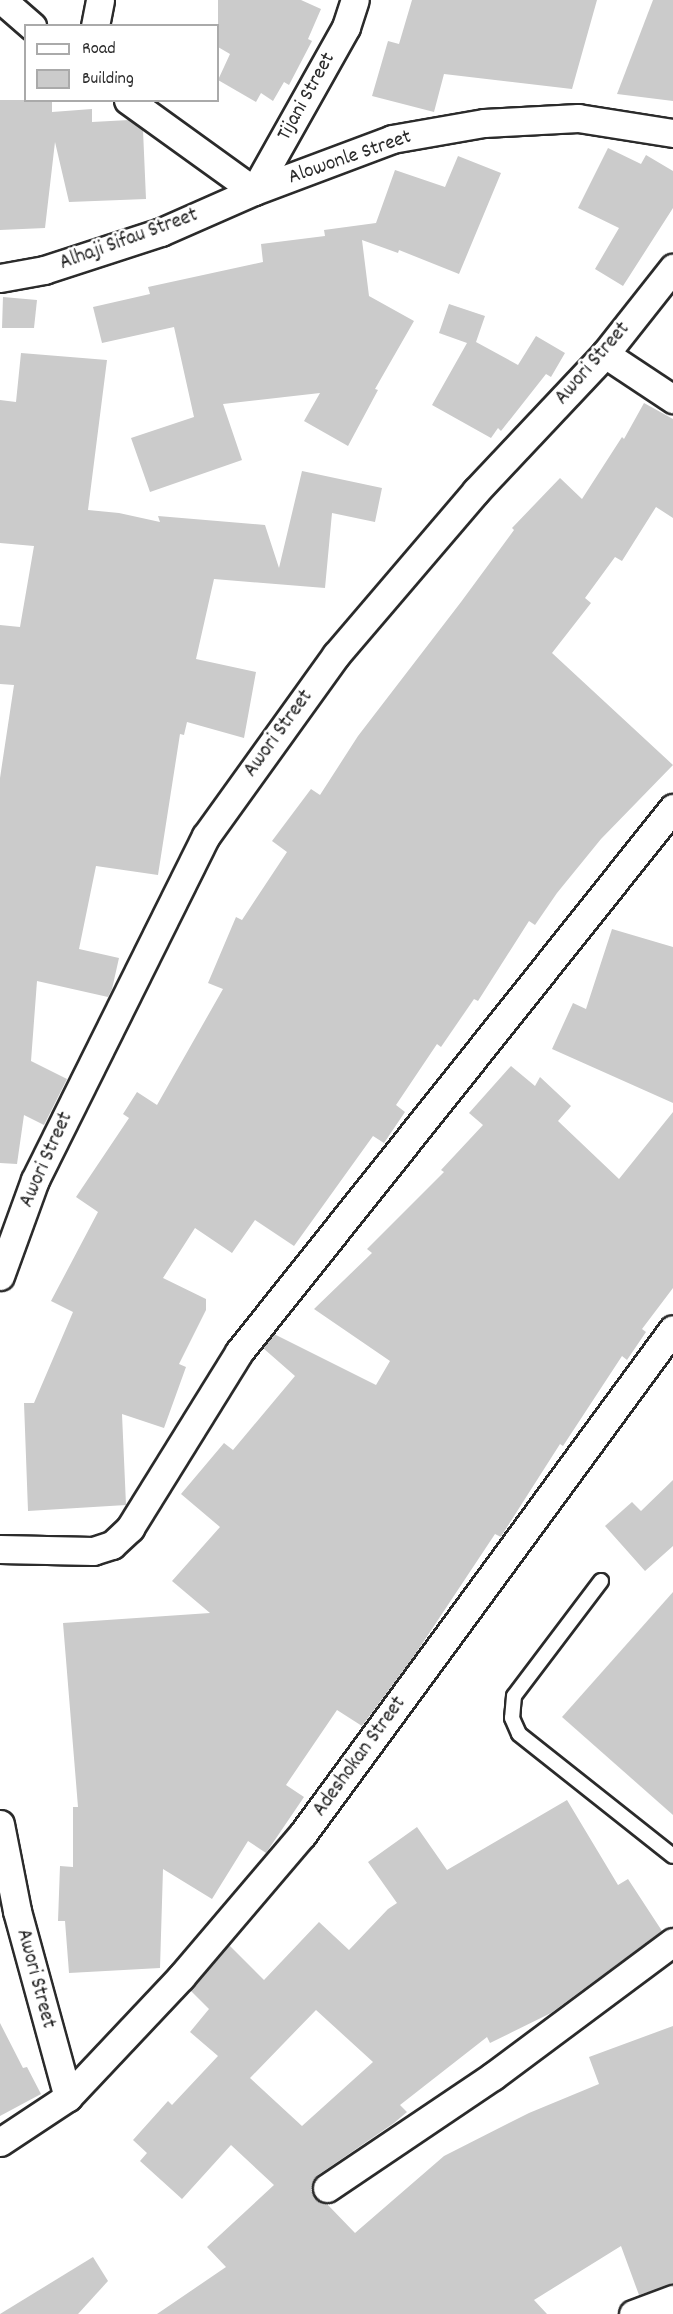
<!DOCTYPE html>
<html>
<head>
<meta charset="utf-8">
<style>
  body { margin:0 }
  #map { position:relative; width:673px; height:2314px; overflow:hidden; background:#fff; font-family:Dekko,sans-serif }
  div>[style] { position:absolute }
  .building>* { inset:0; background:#cbcbcb }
  .roads { filter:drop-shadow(2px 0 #2b2b2b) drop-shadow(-2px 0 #2b2b2b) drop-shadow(0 2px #2b2b2b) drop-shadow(0 -2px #2b2b2b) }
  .lane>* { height:14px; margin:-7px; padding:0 7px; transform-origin:7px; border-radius:7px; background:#fff }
  .street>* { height:27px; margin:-13.5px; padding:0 13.5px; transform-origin:13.5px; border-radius:13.5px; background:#fff }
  span { translate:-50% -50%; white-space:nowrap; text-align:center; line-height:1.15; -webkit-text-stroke:5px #fff; paint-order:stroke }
  .street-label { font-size:21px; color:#2b2b2b }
  .legend { position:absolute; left:24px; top:24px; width:195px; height:78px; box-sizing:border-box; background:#fff; border:2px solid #aaa; margin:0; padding:8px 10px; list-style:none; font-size:18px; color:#2b2b2b }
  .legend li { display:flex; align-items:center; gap:12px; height:30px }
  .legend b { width:30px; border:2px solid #aaa }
</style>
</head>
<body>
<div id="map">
  <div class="building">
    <div style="clip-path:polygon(218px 0,301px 0,321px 9px,308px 39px,312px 41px,289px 85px,284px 82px,273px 101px,261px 93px,256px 102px,218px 80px,230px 54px,218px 47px)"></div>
    <div style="clip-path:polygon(412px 0,597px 0,572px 89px,444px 74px,434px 112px,372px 96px,388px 41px,399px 44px)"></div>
    <div style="clip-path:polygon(653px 0,673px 0,673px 101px,617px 94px)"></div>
    <div style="clip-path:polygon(0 100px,52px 100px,52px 112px,92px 109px,92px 122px,129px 120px,143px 130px,146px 199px,69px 202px,55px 142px,45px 228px,0 230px)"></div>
    <div style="clip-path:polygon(608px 148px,641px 164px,646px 155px,673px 171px,673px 208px,623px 286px,595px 269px,619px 228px,578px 208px)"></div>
    <div style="clip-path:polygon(458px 156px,501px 173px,459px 274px,399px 250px,398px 253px,362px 240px,369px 296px,414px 321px,375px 389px,378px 390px,348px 446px,304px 421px,320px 393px,223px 404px,242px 460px,150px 492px,131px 438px,194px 417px,174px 327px,102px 343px,93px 307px,150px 294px,148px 287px,263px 262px,261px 244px,325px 236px,324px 230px,376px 223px,395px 170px,445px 187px)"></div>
    <div style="clip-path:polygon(3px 297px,37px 300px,34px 328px,2px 328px)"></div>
    <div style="clip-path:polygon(449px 304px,485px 316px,476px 342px,518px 365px,536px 336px,565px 353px,551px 377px,546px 374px,501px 431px,498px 428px,491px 438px,432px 405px,467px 343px,439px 333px)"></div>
    <div style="clip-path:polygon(21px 353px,107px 360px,88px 510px,119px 513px,160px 522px,158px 516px,265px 525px,279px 568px,302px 471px,382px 488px,375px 522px,332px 513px,325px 588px,214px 579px,196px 659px,256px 672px,244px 738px,187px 722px,184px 735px,180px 734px,158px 875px,96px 866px,79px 949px,119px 958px,112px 989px,108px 997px,37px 981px,31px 1061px,67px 1079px,44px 1125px,24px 1115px,17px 1164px,0 1163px,0 778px,14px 685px,0 684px,0 625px,20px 627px,34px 546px,0 543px,0 400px,16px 402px)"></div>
    <div style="clip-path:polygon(644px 403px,673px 419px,673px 518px,656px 507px,622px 561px,615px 557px,585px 598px,591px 603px,552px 653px,673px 765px,601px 839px,557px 893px,535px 925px,529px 921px,478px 1001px,474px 999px,441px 1047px,437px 1044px,396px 1105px,405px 1112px,384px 1143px,373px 1136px,294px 1246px,255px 1220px,232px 1253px,195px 1228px,163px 1278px,206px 1299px,206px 1310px,179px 1364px,186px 1367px,164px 1428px,122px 1414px,126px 1505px,28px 1511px,24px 1403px,34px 1403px,73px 1312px,51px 1301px,98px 1212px,76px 1197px,129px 1118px,123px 1114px,137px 1092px,157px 1105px,223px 989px,208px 983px,236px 917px,242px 920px,287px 852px,272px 841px,311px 789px,320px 795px,358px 736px,461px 602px,514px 530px,512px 528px,560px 478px,582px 499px,622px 437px,624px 439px)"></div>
    <div style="clip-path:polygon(612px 929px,673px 947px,673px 1103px,552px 1049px,573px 1003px,586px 1009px)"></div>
    <div style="clip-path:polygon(511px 1066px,535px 1086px,540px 1077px,571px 1106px,558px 1121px,619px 1179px,673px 1112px,673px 1288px,642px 1329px,646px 1332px,627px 1360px,622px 1356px,563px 1446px,560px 1444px,502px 1535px,501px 1537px,495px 1534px,414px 1656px,362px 1726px,337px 1710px,286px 1785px,304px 1797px,266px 1853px,248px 1841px,212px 1899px,163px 1869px,160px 1968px,69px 1973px,65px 1921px,58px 1921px,60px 1866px,73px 1867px,73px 1807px,78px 1807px,63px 1623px,210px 1613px,172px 1581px,220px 1527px,181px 1494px,224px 1443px,233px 1450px,295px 1376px,263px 1348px,274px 1334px,376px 1385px,390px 1361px,314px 1309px,372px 1253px,367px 1249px,444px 1172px,441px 1170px,483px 1125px,469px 1113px)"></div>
    <div style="clip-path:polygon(673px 1480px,673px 1546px,645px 1571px,605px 1526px,632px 1502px,641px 1511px)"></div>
    <div style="clip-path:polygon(673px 1592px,673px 1815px,562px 1717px)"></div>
    <div style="clip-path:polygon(evenodd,567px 1800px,618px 1885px,628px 1879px,662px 1931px,551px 2013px,490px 2043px,487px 2037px,400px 2105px,407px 2112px,394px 2123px,318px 2175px,311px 2190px,314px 2197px,327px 2204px,355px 2233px,444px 2156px,529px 2113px,599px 2084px,589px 2057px,673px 2026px,673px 2284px,639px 2295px,621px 2246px,534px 2300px,547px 2314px,157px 2314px,226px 2267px,207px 2247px,274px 2185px,231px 2145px,182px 2199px,140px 2161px,147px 2153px,133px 2140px,168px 2101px,172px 2105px,218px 2056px,190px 2032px,209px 2009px,190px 1990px,229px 1945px,264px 1980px,319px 1922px,349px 1950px,388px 1909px,397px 1903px,368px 1862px,417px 1827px,447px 1870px,567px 1800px,316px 2010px,373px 2062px,302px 2126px,250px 2078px,316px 2010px)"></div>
    <div style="clip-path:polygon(0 2023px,23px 2068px,27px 2067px,41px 2094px,0 2116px)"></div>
    <div style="clip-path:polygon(93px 2257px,108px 2281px,78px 2314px,0 2314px)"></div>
  </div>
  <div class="roads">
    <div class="lane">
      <div style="left:601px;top:1581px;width:144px;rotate:127.1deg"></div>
      <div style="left:514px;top:1696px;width:22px;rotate:95deg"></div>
      <div style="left:512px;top:1718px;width:17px;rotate:66deg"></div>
      <div style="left:519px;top:1734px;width:196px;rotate:38.4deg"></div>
    </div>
    <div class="street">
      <div style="left:2px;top:0;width:40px;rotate:41deg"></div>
      <div style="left:95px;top:26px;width:26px;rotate:-79deg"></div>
      <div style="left:128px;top:100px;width:155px;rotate:35.8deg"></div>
      <div style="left:254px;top:191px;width:188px;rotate:-60.7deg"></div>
      <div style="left:346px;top:27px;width:28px;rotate:-72deg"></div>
      <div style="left:0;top:278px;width:45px;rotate:-10.3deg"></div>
      <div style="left:44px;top:270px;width:123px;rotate:-18deg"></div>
      <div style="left:161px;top:232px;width:102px;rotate:-23.8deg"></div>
      <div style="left:254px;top:191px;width:147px;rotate:-20.6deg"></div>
      <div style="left:392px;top:139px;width:93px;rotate:-9.9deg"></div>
      <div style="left:484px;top:123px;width:94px;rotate:-3deg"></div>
      <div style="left:578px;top:118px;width:96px;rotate:9deg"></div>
      <div style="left:605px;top:354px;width:82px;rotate:33.5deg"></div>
      <div style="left:0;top:1276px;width:102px;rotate:-70deg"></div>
      <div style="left:35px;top:1180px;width:384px;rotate:-63.6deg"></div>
      <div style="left:206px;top:836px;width:223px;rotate:-54.3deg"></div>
      <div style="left:336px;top:655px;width:216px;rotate:-49.5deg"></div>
      <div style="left:476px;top:491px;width:188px;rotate:-46.7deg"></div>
      <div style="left:605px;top:354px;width:110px;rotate:-51.7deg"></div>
      <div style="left:0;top:1549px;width:93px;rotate:1.2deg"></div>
      <div style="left:93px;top:1551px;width:20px;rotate:-18deg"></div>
      <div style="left:112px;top:1545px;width:25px;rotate:-43deg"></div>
      <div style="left:130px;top:1528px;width:207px;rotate:-58.2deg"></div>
      <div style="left:239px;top:1352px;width:696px;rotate:-51.42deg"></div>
      <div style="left:0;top:1824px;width:89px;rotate:78.9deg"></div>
      <div style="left:17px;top:1911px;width:193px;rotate:74.7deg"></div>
      <div style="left:0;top:2142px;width:82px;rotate:-33.5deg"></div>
      <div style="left:68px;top:2097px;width:165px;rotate:-46.7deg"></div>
      <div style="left:181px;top:1977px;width:187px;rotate:-49.6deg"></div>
      <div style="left:302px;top:1835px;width:627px;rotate:-53.75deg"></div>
      <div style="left:327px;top:2188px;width:200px;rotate:-34deg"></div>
      <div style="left:493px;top:2076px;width:224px;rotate:-36.7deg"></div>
      <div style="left:633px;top:2314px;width:43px;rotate:-20.6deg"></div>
    </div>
  </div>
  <div class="street-label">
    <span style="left:307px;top:97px;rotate:-61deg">Tijani Street</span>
    <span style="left:350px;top:158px;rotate:-19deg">Alowonle Street</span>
    <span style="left:129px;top:240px;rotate:-20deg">Alhaji Sifau Street</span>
    <span style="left:593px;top:364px;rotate:-49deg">Awori Street</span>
    <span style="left:279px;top:734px;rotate:-54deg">Awori Street</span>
    <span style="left:47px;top:1160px;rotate:-66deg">Awori Street</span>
    <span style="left:360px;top:1757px;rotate:-54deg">Adeshokan Street</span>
    <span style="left:35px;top:1979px;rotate:75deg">Awori Street</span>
  </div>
  <ul class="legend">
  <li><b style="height:8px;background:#fff"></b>Road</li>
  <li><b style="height:16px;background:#cbcbcb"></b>Building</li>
  </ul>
</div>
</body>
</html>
